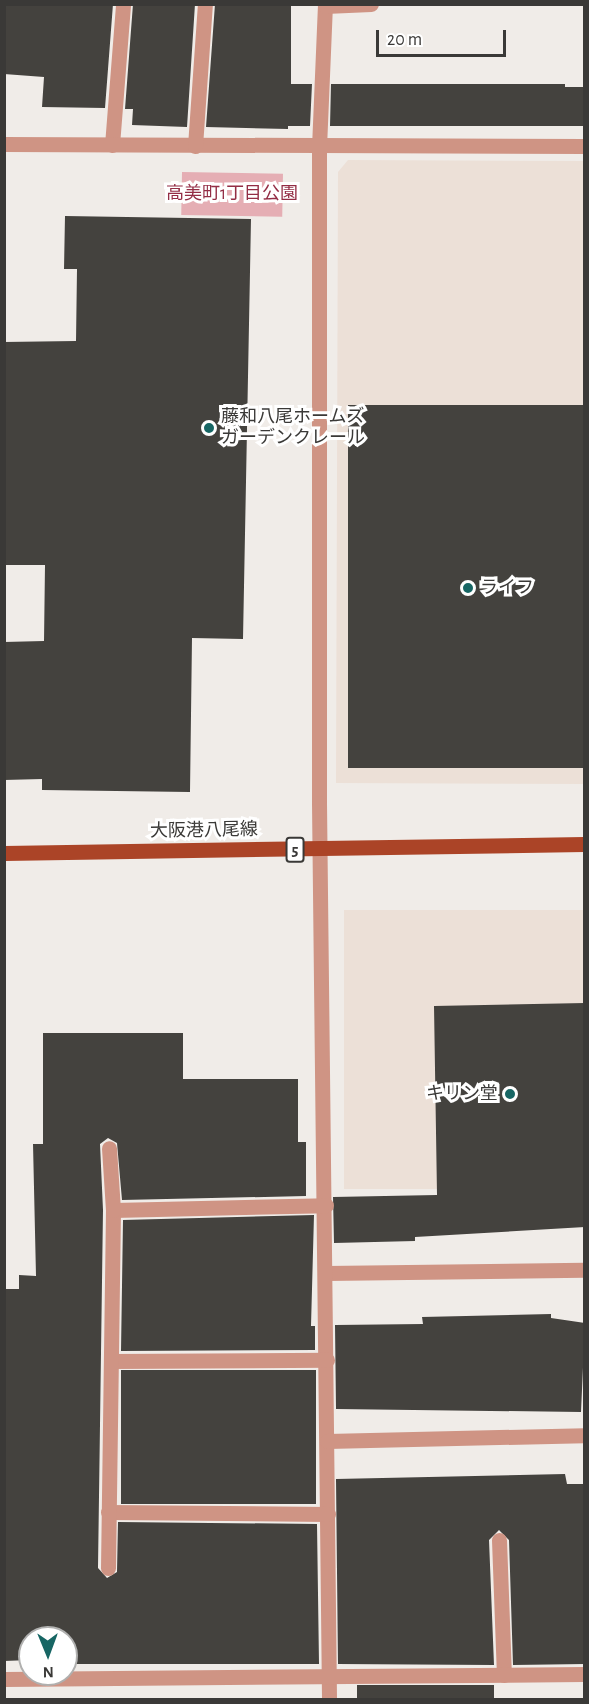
<!DOCTYPE html>
<html>
<head>
<meta charset="utf-8">
<style>
  body { margin:0 }
  #map { position:relative; width:589px; height:1704px; overflow:hidden; background:#f0ece8; font-family:"Alegreya Sans","Noto Sans JP",sans-serif }
  div>[style] { position:absolute }
  .built>* { inset:0; background:#ece0d7; transform-origin:0 0 }
  .green>* { inset:0; background:#e5aeb4; transform-origin:0 0 }
  .building>* { inset:0; background:#44423e; transform-origin:0 0 }
  .lane>* { height:15px; margin:-7.5px; padding:0 7.5px; transform-origin:7.5px; border-radius:7.5px; background:#cf9484 }
  .street>* { height:15px; margin:-7.5px; padding:0 7.5px; transform-origin:7.5px; border-radius:7.5px; background:#cf9484 }
  .primary>* { height:15px; margin:-7.5px; padding:0 7.5px; transform-origin:7.5px; border-radius:7.5px; background:#ab4427 }
  .dots>* { width:16px; height:16px; translate:-50% -50%; box-sizing:border-box; border:3px solid #fff; border-radius:50% }
  span { translate:-50% -50%; white-space:nowrap; text-align:center; line-height:1.15; -webkit-text-stroke:6px #fff; paint-order:stroke }
  .shield-label span { padding:2px 4px; background:#fff; border:2px solid; border-radius:4px; -webkit-text-stroke-width:0 }
  .shield-label { font-size:16px; color:#3a3937; font-weight:700 }
  .park-label { font-size:18px; color:#932d45 }
  .poi-label { font-size:18px; color:#3a3937 }
  .left { translate:0 -50%; text-align:left }
  .right { translate:-100% -50%; text-align:right }
  .street-label { font-size:18px; color:#3a3937 }
  .frame { position:absolute; inset:0; border:6px solid #3a3937; pointer-events:none }
  .north { position:absolute; left:18px; top:1626px; width:60px; height:60px; box-sizing:border-box; background:#fff; border:2px solid #b0b0af; border-radius:50%; rotate:179deg; font-size:16px; font-weight:700; line-height:24px; text-align:center; color:#3a3937 }
  .north::after { content:''; display:block; margin:auto; width:21px; height:27px; background:#176664; clip-path:polygon(50% 0,100% 100%,50% 72%,0 100%) }
  .scale { position:absolute; left:376px; top:30px; width:130px; height:27px; box-sizing:border-box; border:3px solid #3a3937; border-top:0; padding-left:8px; font-size:18px; line-height:21px; white-space:nowrap; color:#3a3937; -webkit-text-stroke:4px #fff; paint-order:stroke }
</style>
</head>
<body>
<div id="map">
  <div class="built">
    <div style="clip-path:polygon(348px 160px,584px 161px,584px 784px,336px 783px,338px 172px)"></div>
    <div style="left:584px;top:910px;width:279px;height:240px;rotate:90deg"></div>
  </div>
  <div class="green">
    <div style="left:182px;top:172px;width:101px;height:43px;rotate:1deg"></div>
  </div>
  <div class="building">
    <div style="clip-path:polygon(4px 4px,113px 4px,105px 108px,42px 107px,44px 77px,4px 74px)"></div>
    <div style="clip-path:polygon(133px 4px,195px 4px,187px 127px,132px 125px,133px 109px,125px 109px)"></div>
    <div style="clip-path:polygon(215px 4px,291px 4px,291px 84px,312px 84px,310px 126px,288px 126px,288px 129px,206px 127px)"></div>
    <div style="clip-path:polygon(331px 84px,565px 84px,565px 87px,585px 87px,585px 126px,330px 126px)"></div>
    <div style="clip-path:polygon(65px 216px,251px 219px,243px 639px,192px 638px,190px 792px,42px 790px,42px 779px,4px 780px,4px 642px,44px 641px,45px 565px,4px 565px,4px 342px,76px 341px,77px 269px,64px 269px)"></div>
    <div style="left:585px;top:405px;width:363px;height:237px;rotate:90deg"></div>
    <div style="clip-path:polygon(585px 1003px,585px 1227px,415px 1237px,415px 1241px,334px 1243px,333px 1197px,437px 1195px,434px 1006px)"></div>
    <div style="clip-path:polygon(43px 1033px,183px 1033px,183px 1079px,298px 1079px,298px 1142px,306px 1142px,306px 1196px,122px 1200px,117px 1143px,108px 1138px,100px 1144px,103px 1210px,98px 1568px,107px 1578px,117px 1572px,118px 1522px,317px 1524px,319px 1664px,66px 1664px,66px 1638px,30px 1638px,30px 1660px,4px 1661px,4px 1289px,19px 1289px,19px 1275px,36px 1276px,33px 1144px,43px 1144px)"></div>
    <div style="clip-path:polygon(314px 1215px,311px 1326px,315px 1326px,315px 1350px,121px 1351px,123px 1220px)"></div>
    <div style="clip-path:polygon(551px 1314px,551px 1318px,585px 1323px,581px 1412px,336px 1409px,335px 1325px,423px 1324px,422px 1317px)"></div>
    <div style="left:316px;top:1370px;width:134px;height:195px;rotate:90deg"></div>
    <div style="clip-path:polygon(565px 1474px,567px 1484px,585px 1484px,585px 1664px,513px 1665px,509px 1540px,499px 1530px,489px 1540px,494px 1665px,338px 1664px,336px 1479px)"></div>
    <div style="left:494px;top:1685px;width:15px;height:137px;rotate:90deg"></div>
  </div>
  <div class="lane">
    <div style="left:112px;top:145px;width:141px;rotate:-85.5deg"></div>
    <div style="left:326px;top:1273px;width:258px;rotate:-0.7deg"></div>
  </div>
  <div class="street">
    <div style="left:325px;top:4px;width:144px;rotate:92.4deg"></div>
    <div style="left:319px;top:148px;width:655px;rotate:90deg"></div>
    <div style="left:319px;top:803px;width:897px;rotate:89.36deg"></div>
    <div style="left:325px;top:6px;width:46px;rotate:-2.5deg"></div>
    <div style="left:4px;top:144px;width:580px;rotate:0.2deg"></div>
    <div style="left:195px;top:146px;width:142px;rotate:-86deg"></div>
    <div style="left:113px;top:1210px;width:213px;rotate:-1.3deg"></div>
    <div style="left:111px;top:1361px;width:216px;rotate:-0.3deg"></div>
    <div style="left:327px;top:1441px;width:257px;rotate:-1.3deg"></div>
    <div style="left:108px;top:1512px;width:220px;rotate:0.5deg"></div>
    <div style="left:499px;top:1540px;width:135px;rotate:87.9deg"></div>
    <div style="left:108px;top:1568px;width:358px;rotate:-89.2deg"></div>
    <div style="left:113px;top:1210px;width:62px;rotate:-93.7deg"></div>
    <div style="left:4px;top:1679px;width:580px;rotate:-0.49deg"></div>
  </div>
  <div class="primary">
    <div style="left:4px;top:853px;width:580px;rotate:-0.89deg"></div>
  </div>
  <div class="dots">
    <div style="left:209px;top:428px;background:#176664"></div>
    <div style="left:468px;top:588px;background:#176664"></div>
    <div style="left:510px;top:1094px;background:#176664"></div>
  </div>
  <div class="shield-label">
    <span style="left:295px;top:850px">5</span>
  </div>
  <div class="park-label">
    <span style="left:232px;top:194px">高美町1丁目公園</span>
  </div>
  <div class="poi-label">
    <span class="left" style="left:221px;top:428px">藤和八尾ホームズ<br>ガーデンクレール</span>
    <span class="left" style="left:480px;top:588px">ライフ</span>
    <span class="right" style="left:498px;top:1094px">キリン堂</span>
  </div>
  <div class="street-label">
    <span style="left:204px;top:831px;rotate:-1deg">大阪港八尾線</span>
  </div>
  <div class="frame"></div>
  <div class="north">N</div>
  <div class="scale">20 m</div>
</div>
</body>
</html>
